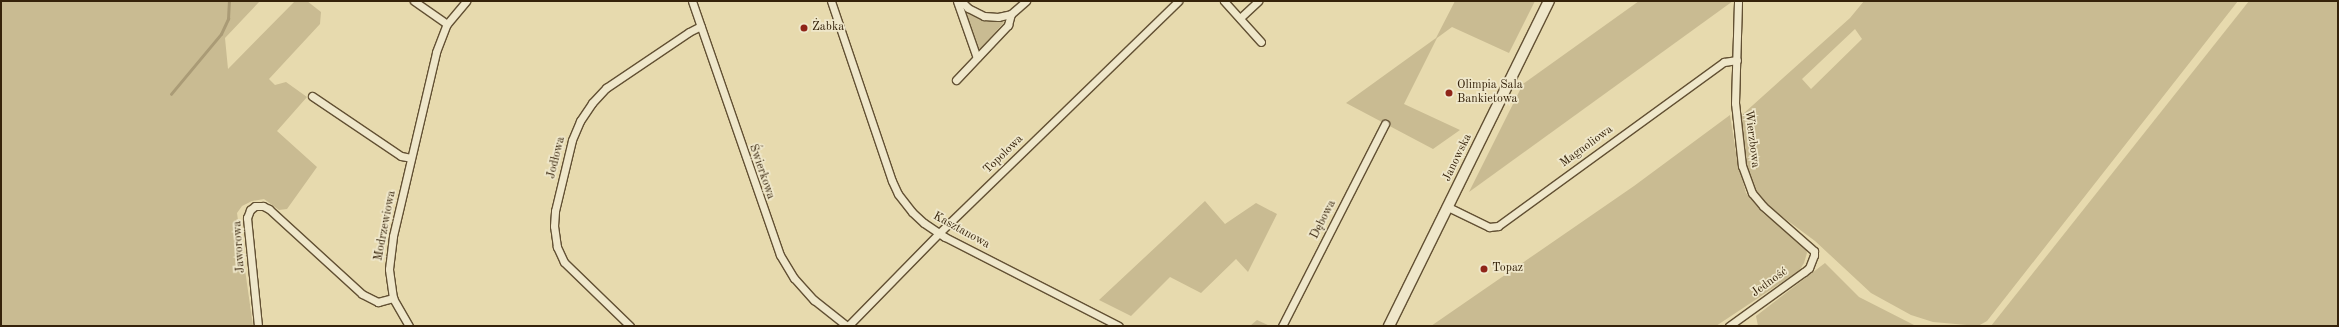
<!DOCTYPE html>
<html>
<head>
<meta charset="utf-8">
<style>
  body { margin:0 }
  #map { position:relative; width:2339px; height:327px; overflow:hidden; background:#e7daae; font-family:"Old Standard TT",serif }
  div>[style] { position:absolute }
  .green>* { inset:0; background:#c9bb92 }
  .stream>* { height:2.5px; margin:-1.25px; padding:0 1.25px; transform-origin:1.25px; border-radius:1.25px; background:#aa9b76 }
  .roads { filter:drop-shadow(1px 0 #625033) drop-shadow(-1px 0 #625033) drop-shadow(0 1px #625033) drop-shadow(0 -1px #625033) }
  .street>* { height:7px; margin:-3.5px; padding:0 3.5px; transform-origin:3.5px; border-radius:3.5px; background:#efe7ca }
  .secondary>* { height:10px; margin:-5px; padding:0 5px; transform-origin:5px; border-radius:5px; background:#efe7ca }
  .dots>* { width:11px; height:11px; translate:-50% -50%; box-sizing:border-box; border:2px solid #efe7ca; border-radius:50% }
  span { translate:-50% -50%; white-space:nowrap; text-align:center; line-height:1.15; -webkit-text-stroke:3.5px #efe7ca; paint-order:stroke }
  .poi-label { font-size:12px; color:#35220a }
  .left { translate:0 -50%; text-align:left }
  .street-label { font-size:12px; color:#35220a }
  .frame { position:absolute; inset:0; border:2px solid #35220a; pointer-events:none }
</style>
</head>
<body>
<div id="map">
  <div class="green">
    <div style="clip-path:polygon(1px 1px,260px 1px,225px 38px,228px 69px,295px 1px,307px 1px,321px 12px,320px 24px,269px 79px,275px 85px,286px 82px,307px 97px,277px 131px,317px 167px,287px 209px,279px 210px,264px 199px,252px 201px,242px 206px,237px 213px,253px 326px,1px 326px)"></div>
    <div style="clip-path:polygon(1455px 1px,1535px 1px,1509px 53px,1452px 27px,1437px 38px,1404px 104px,1460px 130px,1433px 149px,1346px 103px,1436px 38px)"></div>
    <div style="clip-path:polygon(1639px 1px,1733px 1px,1469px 192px,1523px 84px)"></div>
    <div style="clip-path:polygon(evenodd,1864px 1px,2238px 1px,1987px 321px,1978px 326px,1933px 322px,1911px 315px,1871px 293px,1815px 241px,1780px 215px,1760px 198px,1746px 172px,1741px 122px,1743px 114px,1850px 18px,1864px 1px,1855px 29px,1862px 39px,1811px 89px,1802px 79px,1855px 29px)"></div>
    <div style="clip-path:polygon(2249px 1px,2338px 1px,2338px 326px,1991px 326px)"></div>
    <div style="clip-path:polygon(967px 13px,988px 21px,1004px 22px,979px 51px,966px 15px)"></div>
    <div style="clip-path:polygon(1730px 115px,1737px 159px,1746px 193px,1764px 214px,1804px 244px,1807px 253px,1804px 263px,1799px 271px,1716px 326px,1431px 326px,1634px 186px)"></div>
    <div style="clip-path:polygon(1205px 201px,1225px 224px,1256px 203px,1277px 214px,1248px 272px,1236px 259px,1201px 293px,1170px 277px,1131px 316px,1099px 300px)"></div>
    <div style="clip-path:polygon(1825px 263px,1859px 297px,1914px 325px,1923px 326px,1758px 326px,1756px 316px)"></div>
    <div style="clip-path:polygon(1257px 320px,1270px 326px,1250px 326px)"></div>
  </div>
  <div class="stream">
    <div style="left:171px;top:94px;width:78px;rotate:-50.2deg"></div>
    <div style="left:221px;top:34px;width:17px;rotate:-65deg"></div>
    <div style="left:228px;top:19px;width:18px;rotate:-87deg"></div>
  </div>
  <div class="roads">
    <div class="street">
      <div style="left:414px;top:1px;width:40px;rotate:34.9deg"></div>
      <div style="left:692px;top:1px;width:269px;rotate:70.9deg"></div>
      <div style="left:780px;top:255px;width:27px;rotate:59deg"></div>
      <div style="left:794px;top:278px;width:30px;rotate:48deg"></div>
      <div style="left:814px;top:300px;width:42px;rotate:38.2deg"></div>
      <div style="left:831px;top:1px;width:190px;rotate:71.3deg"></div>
      <div style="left:892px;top:181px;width:14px;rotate:65deg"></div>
      <div style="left:898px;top:194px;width:23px;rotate:52deg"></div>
      <div style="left:912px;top:212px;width:16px;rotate:43deg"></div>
      <div style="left:924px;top:223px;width:25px;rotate:34deg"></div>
      <div style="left:945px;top:237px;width:195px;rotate:27.1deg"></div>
      <div style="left:957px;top:1px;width:60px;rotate:70.7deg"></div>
      <div style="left:961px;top:1px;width:10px;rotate:45deg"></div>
      <div style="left:968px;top:8px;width:18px;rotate:27deg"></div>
      <div style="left:984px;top:16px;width:14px;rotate:4deg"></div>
      <div style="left:998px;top:17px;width:13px;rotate:-13deg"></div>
      <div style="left:1224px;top:1px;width:55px;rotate:47.9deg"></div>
      <div style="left:1240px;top:18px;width:25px;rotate:-43deg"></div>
      <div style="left:956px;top:80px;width:76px;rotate:-46.6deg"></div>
      <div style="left:1008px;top:25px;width:11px;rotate:-75deg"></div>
      <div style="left:1011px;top:14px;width:20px;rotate:-41deg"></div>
      <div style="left:312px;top:96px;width:107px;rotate:34deg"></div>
      <div style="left:401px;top:156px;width:10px;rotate:11deg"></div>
      <div style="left:1448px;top:207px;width:46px;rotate:26deg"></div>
      <div style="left:1489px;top:227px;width:9px;rotate:-6deg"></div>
      <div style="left:1498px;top:226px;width:279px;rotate:-36deg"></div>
      <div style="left:1724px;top:62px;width:13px;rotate:-9deg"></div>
      <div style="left:258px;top:326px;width:109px;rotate:-95.8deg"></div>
      <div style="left:247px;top:218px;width:9px;rotate:-69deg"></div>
      <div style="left:250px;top:210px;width:6px;rotate:-39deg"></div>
      <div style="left:255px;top:206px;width:8px"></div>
      <div style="left:263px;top:206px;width:7px;rotate:27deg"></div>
      <div style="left:269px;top:209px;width:126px;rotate:42.4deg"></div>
      <div style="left:362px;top:294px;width:18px;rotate:27deg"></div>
      <div style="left:378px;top:302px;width:16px;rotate:-15deg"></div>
      <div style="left:409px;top:326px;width:32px;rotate:-120deg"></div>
      <div style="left:393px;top:298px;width:29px;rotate:-98deg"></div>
      <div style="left:389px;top:269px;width:33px;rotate:-83deg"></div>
      <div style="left:393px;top:236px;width:189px;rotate:-76.8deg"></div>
      <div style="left:436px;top:52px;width:30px;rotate:-69deg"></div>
      <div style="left:447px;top:24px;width:30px;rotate:-50deg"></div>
      <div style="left:630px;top:326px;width:92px;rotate:-135.9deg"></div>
      <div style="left:564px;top:262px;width:17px;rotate:-115deg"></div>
      <div style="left:557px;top:247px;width:21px;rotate:-98deg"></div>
      <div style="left:554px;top:226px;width:15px;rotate:-86deg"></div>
      <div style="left:555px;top:211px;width:73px;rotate:-76.5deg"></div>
      <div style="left:572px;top:140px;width:21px;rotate:-67deg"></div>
      <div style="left:580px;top:121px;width:22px;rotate:-56deg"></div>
      <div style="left:592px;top:103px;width:21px;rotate:-47deg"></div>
      <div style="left:606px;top:88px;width:100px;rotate:-34deg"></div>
      <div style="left:689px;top:32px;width:13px;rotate:-27deg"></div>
      <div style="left:848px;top:326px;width:130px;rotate:-45.6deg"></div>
      <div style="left:939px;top:233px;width:333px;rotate:-44.1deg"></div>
      <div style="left:1282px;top:326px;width:227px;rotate:-63deg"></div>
      <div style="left:1729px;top:326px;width:92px;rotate:-35.8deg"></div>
      <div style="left:1804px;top:272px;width:6px;rotate:-39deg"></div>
      <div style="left:1809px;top:268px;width:14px;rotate:-69deg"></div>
      <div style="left:1814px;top:255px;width:4px;rotate:-90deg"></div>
      <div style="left:1814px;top:251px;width:68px;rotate:-138.6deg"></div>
      <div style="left:1763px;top:206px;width:17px;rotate:-130deg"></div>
      <div style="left:1752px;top:193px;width:29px;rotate:-110deg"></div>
      <div style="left:1742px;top:166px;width:63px;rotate:-96.3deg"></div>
      <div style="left:1735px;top:103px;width:102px;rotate:-88.3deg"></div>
    </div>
    <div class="secondary">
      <div style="left:1389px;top:326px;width:362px;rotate:-63.8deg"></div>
    </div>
  </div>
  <div class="dots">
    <div style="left:804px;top:28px;background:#8f2418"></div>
    <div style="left:1449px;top:93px;background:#8f2418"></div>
    <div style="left:1484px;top:269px;background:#8f2418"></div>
  </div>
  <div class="poi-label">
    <span class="left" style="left:812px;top:28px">Żabka</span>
    <span class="left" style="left:1457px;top:93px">Olimpia Sala<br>Bankietowa</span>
    <span class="left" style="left:1492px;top:269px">Topaz</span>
  </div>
  <div class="street-label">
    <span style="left:1751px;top:139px;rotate:83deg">Wierzbowa</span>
    <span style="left:1587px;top:147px;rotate:-36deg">Magnoliowa</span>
    <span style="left:1004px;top:155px;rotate:-44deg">Topolowa</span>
    <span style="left:557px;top:158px;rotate:-76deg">Jodłowa</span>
    <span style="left:1458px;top:158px;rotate:-64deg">Janowska</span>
    <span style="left:761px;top:172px;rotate:71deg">Świerkowa</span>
    <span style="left:1324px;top:220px;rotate:-63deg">Dębowa</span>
    <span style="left:386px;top:226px;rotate:-79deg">Modrzewiowa</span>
    <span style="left:961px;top:231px;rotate:29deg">Kasztanowa</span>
    <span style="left:240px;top:247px;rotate:-94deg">Jaworowa</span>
    <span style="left:1770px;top:283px;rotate:-36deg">Jedność</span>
  </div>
  <div class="frame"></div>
</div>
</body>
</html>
